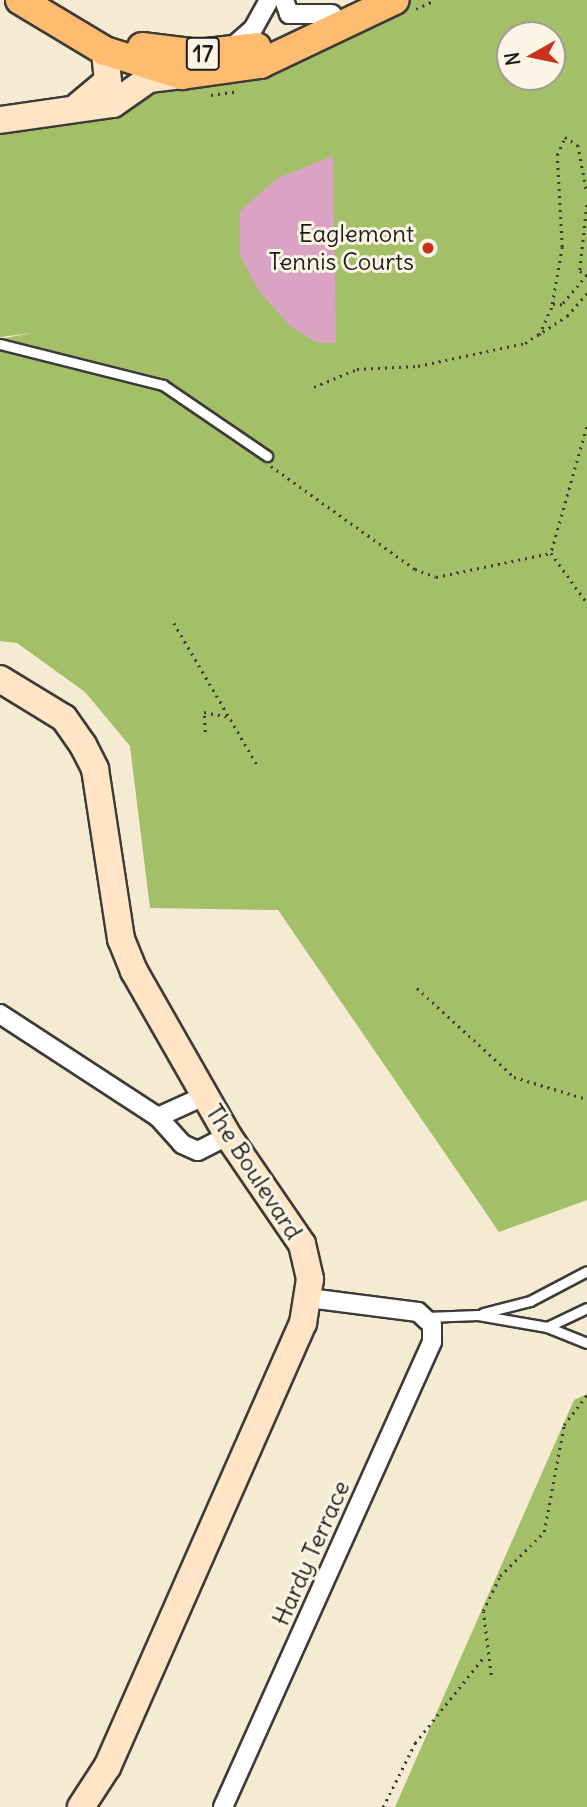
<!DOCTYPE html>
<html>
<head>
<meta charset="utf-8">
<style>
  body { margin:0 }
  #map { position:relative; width:587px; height:1807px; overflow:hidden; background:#f5ead2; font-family:Delius,sans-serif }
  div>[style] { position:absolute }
  .green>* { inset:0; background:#a3bf67 }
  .building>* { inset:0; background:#daa3c4 }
  .path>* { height:2.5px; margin-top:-1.25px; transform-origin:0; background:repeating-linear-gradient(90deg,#3d3b37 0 2px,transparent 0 7px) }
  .roads { filter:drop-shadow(2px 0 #3d3b37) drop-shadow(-2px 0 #3d3b37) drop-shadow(0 2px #3d3b37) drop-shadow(0 -2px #3d3b37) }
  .lane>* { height:9px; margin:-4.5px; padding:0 4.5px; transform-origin:4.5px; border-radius:4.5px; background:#fff }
  .street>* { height:18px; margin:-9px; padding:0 9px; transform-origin:9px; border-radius:9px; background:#fff }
  .secondary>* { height:26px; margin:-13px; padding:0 13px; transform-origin:13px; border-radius:13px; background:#ffe4c6 }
  .primary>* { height:28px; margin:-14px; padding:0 14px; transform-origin:14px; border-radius:14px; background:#febc70 }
  .dots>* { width:19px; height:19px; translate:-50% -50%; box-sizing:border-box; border:4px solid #fcf5e5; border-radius:50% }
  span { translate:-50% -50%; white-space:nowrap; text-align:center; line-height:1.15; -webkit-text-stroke:6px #fcf5e5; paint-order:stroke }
  .shield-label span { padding:2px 5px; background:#fcf5e5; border:2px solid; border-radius:5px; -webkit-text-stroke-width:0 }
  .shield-label { font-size:23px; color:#1c1c1c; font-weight:700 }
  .poi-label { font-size:24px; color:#1c1c1c }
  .right { translate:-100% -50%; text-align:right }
  .street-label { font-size:24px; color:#1c1c1c }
  .north { position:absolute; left:496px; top:21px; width:70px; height:70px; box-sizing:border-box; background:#fcf5e5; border:2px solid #a29e95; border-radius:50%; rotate:261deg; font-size:19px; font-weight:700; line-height:28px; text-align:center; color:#1c1c1c }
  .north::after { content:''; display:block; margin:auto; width:24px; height:32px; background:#c8321e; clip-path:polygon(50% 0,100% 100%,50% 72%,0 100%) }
</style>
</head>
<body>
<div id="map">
  <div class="green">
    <div style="clip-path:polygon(evenodd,400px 0,587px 0,587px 1200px,499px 1232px,278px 910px,150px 908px,130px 746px,85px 692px,17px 643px,0 641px,0 339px,32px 333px,0 337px,0 129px,174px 72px,275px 60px,400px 0,510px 35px,552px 35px,552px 77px,510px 77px,510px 35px)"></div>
    <div style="clip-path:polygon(587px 1394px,587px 1807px,395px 1807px,574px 1400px)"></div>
  </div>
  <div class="building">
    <div style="clip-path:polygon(333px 156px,336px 343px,318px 343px,291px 327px,259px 291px,240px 255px,240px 211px,278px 178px)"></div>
  </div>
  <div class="path">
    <div style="left:416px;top:9px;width:21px;rotate:-25deg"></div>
    <div style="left:211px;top:95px;width:27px;rotate:-8deg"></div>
    <div style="left:587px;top:205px;width:66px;rotate:96.1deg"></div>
    <div style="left:580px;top:271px;width:8px;rotate:30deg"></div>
    <div style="left:587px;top:275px;width:39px;rotate:130deg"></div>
    <div style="left:562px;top:305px;width:10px;rotate:-174deg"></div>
    <div style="left:552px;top:304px;width:58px;rotate:-80deg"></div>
    <div style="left:562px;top:247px;width:92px;rotate:-93.1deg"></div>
    <div style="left:557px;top:155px;width:20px;rotate:-66deg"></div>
    <div style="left:565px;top:137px;width:15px;rotate:32deg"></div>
    <div style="left:578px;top:145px;width:49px;rotate:79.4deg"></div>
    <div style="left:539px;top:335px;width:32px;rotate:-66deg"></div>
    <div style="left:314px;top:387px;width:47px;rotate:-22.7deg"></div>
    <div style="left:357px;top:369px;width:61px;rotate:-2.8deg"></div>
    <div style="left:418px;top:366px;width:109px;rotate:-12.1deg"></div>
    <div style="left:525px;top:343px;width:50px;rotate:-32.7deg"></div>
    <div style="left:567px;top:316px;width:30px;rotate:-49deg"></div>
    <div style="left:587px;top:427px;width:131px;rotate:105.9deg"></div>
    <div style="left:551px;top:553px;width:62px;rotate:54.2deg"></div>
    <div style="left:271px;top:466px;width:177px;rotate:35.6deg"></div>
    <div style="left:415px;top:569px;width:22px;rotate:21deg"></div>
    <div style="left:436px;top:577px;width:117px;rotate:-11.8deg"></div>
    <div style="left:174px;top:623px;width:166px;rotate:59.6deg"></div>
    <div style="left:205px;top:732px;width:20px;rotate:-93deg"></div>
    <div style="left:204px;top:712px;width:26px;rotate:11deg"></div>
    <div style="left:417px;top:988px;width:132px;rotate:42.5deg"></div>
    <div style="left:514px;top:1077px;width:76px;rotate:16.8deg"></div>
    <div style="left:491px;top:1675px;width:64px;rotate:-97.1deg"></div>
    <div style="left:483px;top:1611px;width:39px;rotate:-64deg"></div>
    <div style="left:500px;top:1576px;width:62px;rotate:-45deg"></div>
    <div style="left:544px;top:1532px;width:109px;rotate:-79.4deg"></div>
    <div style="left:564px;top:1425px;width:38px;rotate:-53deg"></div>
    <div style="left:383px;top:1807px;width:72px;rotate:-63.4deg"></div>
    <div style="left:415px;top:1743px;width:110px;rotate:-51.3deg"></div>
  </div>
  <div class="roads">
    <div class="lane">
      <div style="left:0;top:344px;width:168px;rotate:14.1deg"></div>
      <div style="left:163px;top:385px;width:126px;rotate:34.3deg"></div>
      <div style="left:483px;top:1313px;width:49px;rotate:-14.3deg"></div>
      <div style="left:530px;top:1301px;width:64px;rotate:-27.8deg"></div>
      <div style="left:426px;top:1317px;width:52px;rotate:-2.2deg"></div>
      <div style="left:478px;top:1315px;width:70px;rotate:9.9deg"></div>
      <div style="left:547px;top:1327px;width:43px;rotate:21.8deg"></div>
      <div style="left:547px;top:1327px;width:44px;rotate:-25.4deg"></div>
    </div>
    <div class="street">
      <div style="left:284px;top:0;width:15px;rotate:70deg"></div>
      <div style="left:289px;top:14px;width:43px"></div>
      <div style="left:231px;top:48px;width:29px;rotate:-41deg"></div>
      <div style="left:253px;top:29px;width:33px;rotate:-61deg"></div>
      <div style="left:0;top:1014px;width:189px;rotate:33.1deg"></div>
      <div style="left:158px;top:1117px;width:36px;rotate:48deg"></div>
      <div style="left:182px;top:1144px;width:17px;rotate:24deg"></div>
      <div style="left:198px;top:1151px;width:34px;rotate:-27deg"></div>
      <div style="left:158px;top:1117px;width:51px;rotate:-24.5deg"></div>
      <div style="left:223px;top:1807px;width:510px;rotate:-65.8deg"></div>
      <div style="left:432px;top:1342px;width:17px;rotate:-90deg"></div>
      <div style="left:432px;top:1325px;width:19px;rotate:-137deg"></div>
      <div style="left:418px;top:1312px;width:110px;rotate:-172.7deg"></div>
    </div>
    <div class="secondary">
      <div style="left:78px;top:106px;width:39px;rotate:-40deg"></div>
      <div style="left:108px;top:81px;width:30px;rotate:-96deg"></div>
      <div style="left:0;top:120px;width:114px;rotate:-8.1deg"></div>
      <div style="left:113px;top:104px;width:44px;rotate:-34.8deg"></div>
      <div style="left:149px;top:79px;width:33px;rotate:-7deg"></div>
      <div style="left:0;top:679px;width:75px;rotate:31.4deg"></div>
      <div style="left:64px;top:718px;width:33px;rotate:55deg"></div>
      <div style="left:83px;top:745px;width:27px;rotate:63deg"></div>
      <div style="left:95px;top:769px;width:172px;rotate:81.3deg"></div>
      <div style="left:121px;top:939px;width:35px;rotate:68deg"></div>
      <div style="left:134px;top:971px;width:190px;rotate:60.3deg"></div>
      <div style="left:228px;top:1136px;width:131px;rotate:55.6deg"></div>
      <div style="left:302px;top:1244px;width:36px;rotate:77deg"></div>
      <div style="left:310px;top:1279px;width:45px;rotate:99deg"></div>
      <div style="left:303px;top:1323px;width:485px;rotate:113.8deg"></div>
      <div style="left:107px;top:1767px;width:48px;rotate:123deg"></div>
    </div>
    <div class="primary">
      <div style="left:20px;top:0;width:99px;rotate:31deg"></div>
      <div style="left:105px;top:51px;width:81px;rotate:17.3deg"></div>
      <div style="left:182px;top:75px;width:79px;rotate:-8deg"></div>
      <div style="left:260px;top:64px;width:149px;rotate:-25.4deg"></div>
      <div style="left:142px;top:47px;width:57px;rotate:7deg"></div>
      <div style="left:199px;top:54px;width:58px;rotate:-6.9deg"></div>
    </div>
  </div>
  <div class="dots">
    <div style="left:428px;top:248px;background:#c8321e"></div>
  </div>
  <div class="shield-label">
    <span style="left:203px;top:54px">17</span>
  </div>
  <div class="poi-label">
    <span class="right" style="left:414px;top:248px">Eaglemont<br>Tennis Courts</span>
  </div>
  <div class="street-label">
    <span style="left:254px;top:1172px;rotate:57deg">The Boulevard</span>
    <span style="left:311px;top:1553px;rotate:-66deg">Hardy Terrace</span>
  </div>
  <div class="north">N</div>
</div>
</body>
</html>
